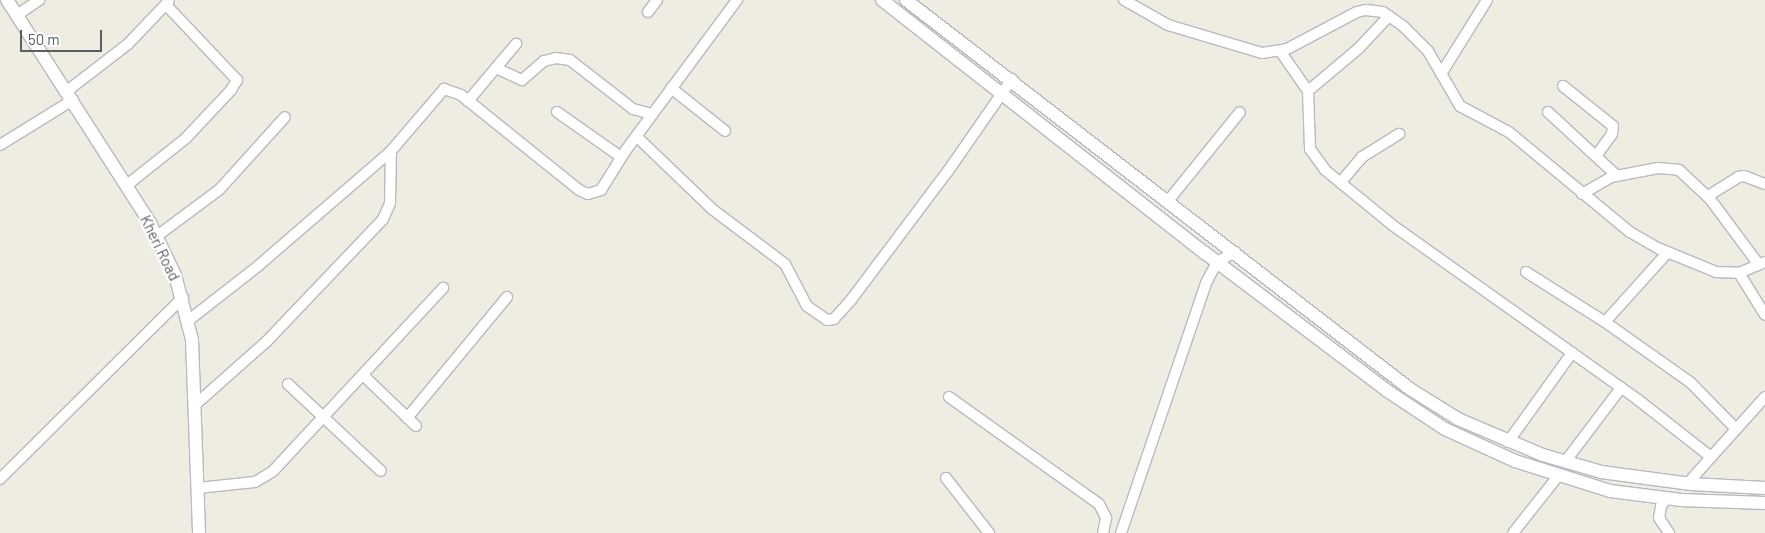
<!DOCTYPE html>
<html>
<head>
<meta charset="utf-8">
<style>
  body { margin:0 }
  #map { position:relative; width:1765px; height:533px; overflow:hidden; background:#efece2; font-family:Barlow,sans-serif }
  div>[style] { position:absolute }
  .roads { filter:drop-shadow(1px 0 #b7bac0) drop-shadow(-1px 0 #b7bac0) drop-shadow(0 1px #b7bac0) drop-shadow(0 -1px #b7bac0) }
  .minor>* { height:10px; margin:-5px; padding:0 5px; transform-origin:5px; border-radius:5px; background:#fff }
  .tertiary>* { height:12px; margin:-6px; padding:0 6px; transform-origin:6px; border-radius:6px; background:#fff }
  span { translate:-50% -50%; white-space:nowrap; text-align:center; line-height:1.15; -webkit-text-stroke:4.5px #fff; paint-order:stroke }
  .street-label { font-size:15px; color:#5a5f64 }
  .scale { position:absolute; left:20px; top:30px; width:82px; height:22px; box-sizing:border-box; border:2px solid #5a5f64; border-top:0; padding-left:6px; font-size:15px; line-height:18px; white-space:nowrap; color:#5a5f64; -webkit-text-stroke:4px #fff; paint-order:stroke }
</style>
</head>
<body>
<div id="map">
  <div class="roads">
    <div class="minor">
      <div style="left:1124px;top:0;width:51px;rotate:29.6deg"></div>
      <div style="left:1168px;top:25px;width:98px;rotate:16.6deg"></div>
      <div style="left:1262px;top:53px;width:25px;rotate:-9deg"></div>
      <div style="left:1287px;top:49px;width:79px;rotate:-27.9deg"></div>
      <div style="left:1357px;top:12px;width:9px;rotate:-13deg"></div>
      <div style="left:1366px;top:10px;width:17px;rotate:7deg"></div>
      <div style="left:1383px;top:12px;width:24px;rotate:35deg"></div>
      <div style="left:1403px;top:26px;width:35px;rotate:45deg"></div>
      <div style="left:1428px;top:51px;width:64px;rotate:59.8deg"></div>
      <div style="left:1460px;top:106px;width:55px;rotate:28deg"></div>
      <div style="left:1509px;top:132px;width:157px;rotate:39.6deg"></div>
      <div style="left:1630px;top:232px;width:34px;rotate:30deg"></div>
      <div style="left:1660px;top:249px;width:61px;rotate:22.3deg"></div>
      <div style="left:1716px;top:272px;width:23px;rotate:2deg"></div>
      <div style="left:1739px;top:273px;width:28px;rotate:-23deg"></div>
      <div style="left:648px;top:12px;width:15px;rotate:-53deg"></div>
      <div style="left:17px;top:15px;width:27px;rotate:-34deg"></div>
      <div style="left:1280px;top:51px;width:49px;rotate:55deg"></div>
      <div style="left:1308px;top:91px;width:58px;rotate:88deg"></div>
      <div style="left:1310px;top:149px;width:26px;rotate:54deg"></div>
      <div style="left:1325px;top:170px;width:90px;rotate:39.2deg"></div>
      <div style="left:1395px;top:227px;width:297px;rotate:35.4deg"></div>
      <div style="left:1637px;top:399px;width:94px;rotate:38.1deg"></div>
      <div style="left:496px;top:68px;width:29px;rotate:25deg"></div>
      <div style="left:522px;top:80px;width:29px;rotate:-41deg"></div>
      <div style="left:544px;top:61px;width:12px;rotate:-14deg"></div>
      <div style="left:556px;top:58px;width:14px;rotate:8deg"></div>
      <div style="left:570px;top:60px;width:80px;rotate:37.9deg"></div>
      <div style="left:633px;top:109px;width:20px;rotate:15deg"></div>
      <div style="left:1441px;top:74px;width:87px;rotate:-58.1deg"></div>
      <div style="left:1563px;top:86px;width:64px;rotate:38.7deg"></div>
      <div style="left:1613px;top:126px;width:8px;rotate:97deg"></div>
      <div style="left:1612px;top:134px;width:26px;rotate:126deg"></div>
      <div style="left:671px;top:88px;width:69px;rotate:38.5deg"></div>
      <div style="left:67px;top:91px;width:77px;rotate:-37.6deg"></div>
      <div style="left:128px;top:44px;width:59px;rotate:-46.4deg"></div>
      <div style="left:1308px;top:91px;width:67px;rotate:-40.1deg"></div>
      <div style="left:1359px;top:48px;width:44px;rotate:-46.8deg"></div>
      <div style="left:468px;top:101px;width:75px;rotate:-49.9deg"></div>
      <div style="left:557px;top:112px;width:78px;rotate:35.1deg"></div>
      <div style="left:1548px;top:112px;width:94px;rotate:42.8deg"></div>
      <div style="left:636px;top:136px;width:105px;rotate:43.8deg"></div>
      <div style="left:712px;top:209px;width:91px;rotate:37deg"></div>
      <div style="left:785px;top:264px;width:47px;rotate:62.4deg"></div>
      <div style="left:807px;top:306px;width:24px;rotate:35deg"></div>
      <div style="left:827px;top:320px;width:7px;rotate:-8deg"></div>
      <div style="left:834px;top:319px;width:25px;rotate:-48deg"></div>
      <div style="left:851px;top:300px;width:161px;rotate:-53.1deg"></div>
      <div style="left:948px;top:171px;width:112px;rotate:-55.2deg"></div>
      <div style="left:0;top:145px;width:86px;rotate:-31.7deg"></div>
      <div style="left:1341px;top:182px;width:33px;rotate:-50deg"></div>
      <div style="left:1362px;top:157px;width:44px;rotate:-31.9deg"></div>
      <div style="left:127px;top:185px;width:75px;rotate:-38.5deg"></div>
      <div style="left:186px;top:138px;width:66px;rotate:-46.8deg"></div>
      <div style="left:231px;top:90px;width:12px;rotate:-59deg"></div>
      <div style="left:237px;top:80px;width:103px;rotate:-133.4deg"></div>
      <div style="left:1582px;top:194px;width:34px;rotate:-30deg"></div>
      <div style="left:1611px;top:177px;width:48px;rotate:-10.8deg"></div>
      <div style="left:1658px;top:168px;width:21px;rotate:5deg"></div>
      <div style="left:1679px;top:170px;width:42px;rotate:43.1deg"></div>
      <div style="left:1710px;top:199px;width:82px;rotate:53.4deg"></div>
      <div style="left:1708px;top:196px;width:36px;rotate:-32deg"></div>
      <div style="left:1738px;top:177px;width:6px;rotate:-9deg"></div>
      <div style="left:1744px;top:176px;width:22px;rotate:21deg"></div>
      <div style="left:1168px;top:201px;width:114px;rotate:-51deg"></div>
      <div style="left:157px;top:236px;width:77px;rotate:-36.6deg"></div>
      <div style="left:219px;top:190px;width:98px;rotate:-47.9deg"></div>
      <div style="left:1526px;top:272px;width:93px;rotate:32.3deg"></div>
      <div style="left:1605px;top:322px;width:105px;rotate:35.3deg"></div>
      <div style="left:1691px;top:383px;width:64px;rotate:45.6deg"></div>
      <div style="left:1739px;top:273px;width:49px;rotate:58.2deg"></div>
      <div style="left:189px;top:320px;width:88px;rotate:-38deg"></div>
      <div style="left:258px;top:266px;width:176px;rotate:-40.8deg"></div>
      <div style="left:391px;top:151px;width:82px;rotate:-49.5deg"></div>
      <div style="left:444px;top:89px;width:18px;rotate:19deg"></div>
      <div style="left:461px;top:95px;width:151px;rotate:38.8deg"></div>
      <div style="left:579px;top:190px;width:10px;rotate:24deg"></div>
      <div style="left:588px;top:194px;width:14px;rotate:-17deg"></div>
      <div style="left:601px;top:190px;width:47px;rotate:-58deg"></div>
      <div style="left:626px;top:150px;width:187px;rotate:-53.5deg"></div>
      <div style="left:1605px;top:322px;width:94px;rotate:-48deg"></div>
      <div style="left:364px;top:376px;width:72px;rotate:43.9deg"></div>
      <div style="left:288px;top:384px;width:127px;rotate:43.1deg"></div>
      <div style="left:949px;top:397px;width:184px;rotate:35.5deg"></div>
      <div style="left:1099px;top:504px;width:16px;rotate:63deg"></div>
      <div style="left:1106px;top:518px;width:15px;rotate:101deg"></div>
      <div style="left:196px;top:404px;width:95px;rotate:-41.6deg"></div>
      <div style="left:267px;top:341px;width:168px;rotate:-46.4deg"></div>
      <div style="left:383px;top:219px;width:17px;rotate:-66deg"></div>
      <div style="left:390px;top:203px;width:52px;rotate:-88.9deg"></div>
      <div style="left:407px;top:418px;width:157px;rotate:-50.4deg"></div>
      <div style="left:1508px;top:442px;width:110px;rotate:-54.3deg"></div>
      <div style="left:1565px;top:462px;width:93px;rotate:-52.9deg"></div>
      <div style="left:946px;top:478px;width:70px;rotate:52deg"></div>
      <div style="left:0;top:479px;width:258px;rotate:-44.8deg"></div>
      <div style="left:1687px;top:484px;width:117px;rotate:-48.1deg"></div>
      <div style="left:198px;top:488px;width:57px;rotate:-6deg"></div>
      <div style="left:255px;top:482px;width:21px;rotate:-31deg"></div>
      <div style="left:273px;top:471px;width:250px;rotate:-47.1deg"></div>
      <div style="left:1667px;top:498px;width:10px;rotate:127deg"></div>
      <div style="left:1661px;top:506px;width:12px;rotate:99deg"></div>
      <div style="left:1659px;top:518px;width:18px;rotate:56deg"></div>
      <div style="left:1121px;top:533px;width:264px;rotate:-71.2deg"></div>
      <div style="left:1206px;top:283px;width:24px;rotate:-62deg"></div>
      <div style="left:1217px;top:262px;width:21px;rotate:-29deg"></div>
      <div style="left:1513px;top:533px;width:74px;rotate:-51.6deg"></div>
    </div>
    <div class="tertiary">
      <div style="left:7px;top:0;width:265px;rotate:57.3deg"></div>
      <div style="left:150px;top:223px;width:58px;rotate:64.3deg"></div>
      <div style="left:175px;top:275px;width:67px;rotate:75.3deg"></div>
      <div style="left:192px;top:340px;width:193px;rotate:87.9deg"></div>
      <div style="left:882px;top:0;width:410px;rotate:38.1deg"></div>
      <div style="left:1205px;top:253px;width:227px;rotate:37.1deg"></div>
      <div style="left:1386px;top:390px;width:71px;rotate:33.5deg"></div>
      <div style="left:1445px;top:429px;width:77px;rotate:24.6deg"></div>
      <div style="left:1515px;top:461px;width:100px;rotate:17.5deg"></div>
      <div style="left:1610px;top:491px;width:72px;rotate:7.2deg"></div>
      <div style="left:1681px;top:500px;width:84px;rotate:2deg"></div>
      <div style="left:906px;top:0;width:637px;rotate:37.66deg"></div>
      <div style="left:1410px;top:389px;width:57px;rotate:32deg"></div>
      <div style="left:1458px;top:419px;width:92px;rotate:23deg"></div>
      <div style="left:1543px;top:455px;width:60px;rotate:16.3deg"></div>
      <div style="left:1601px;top:472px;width:91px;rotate:7.6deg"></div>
      <div style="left:1691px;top:484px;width:74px;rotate:3.1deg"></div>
    </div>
  </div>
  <div class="street-label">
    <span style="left:160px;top:248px;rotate:64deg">Kheri Road</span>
  </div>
  <div class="scale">50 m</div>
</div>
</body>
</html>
